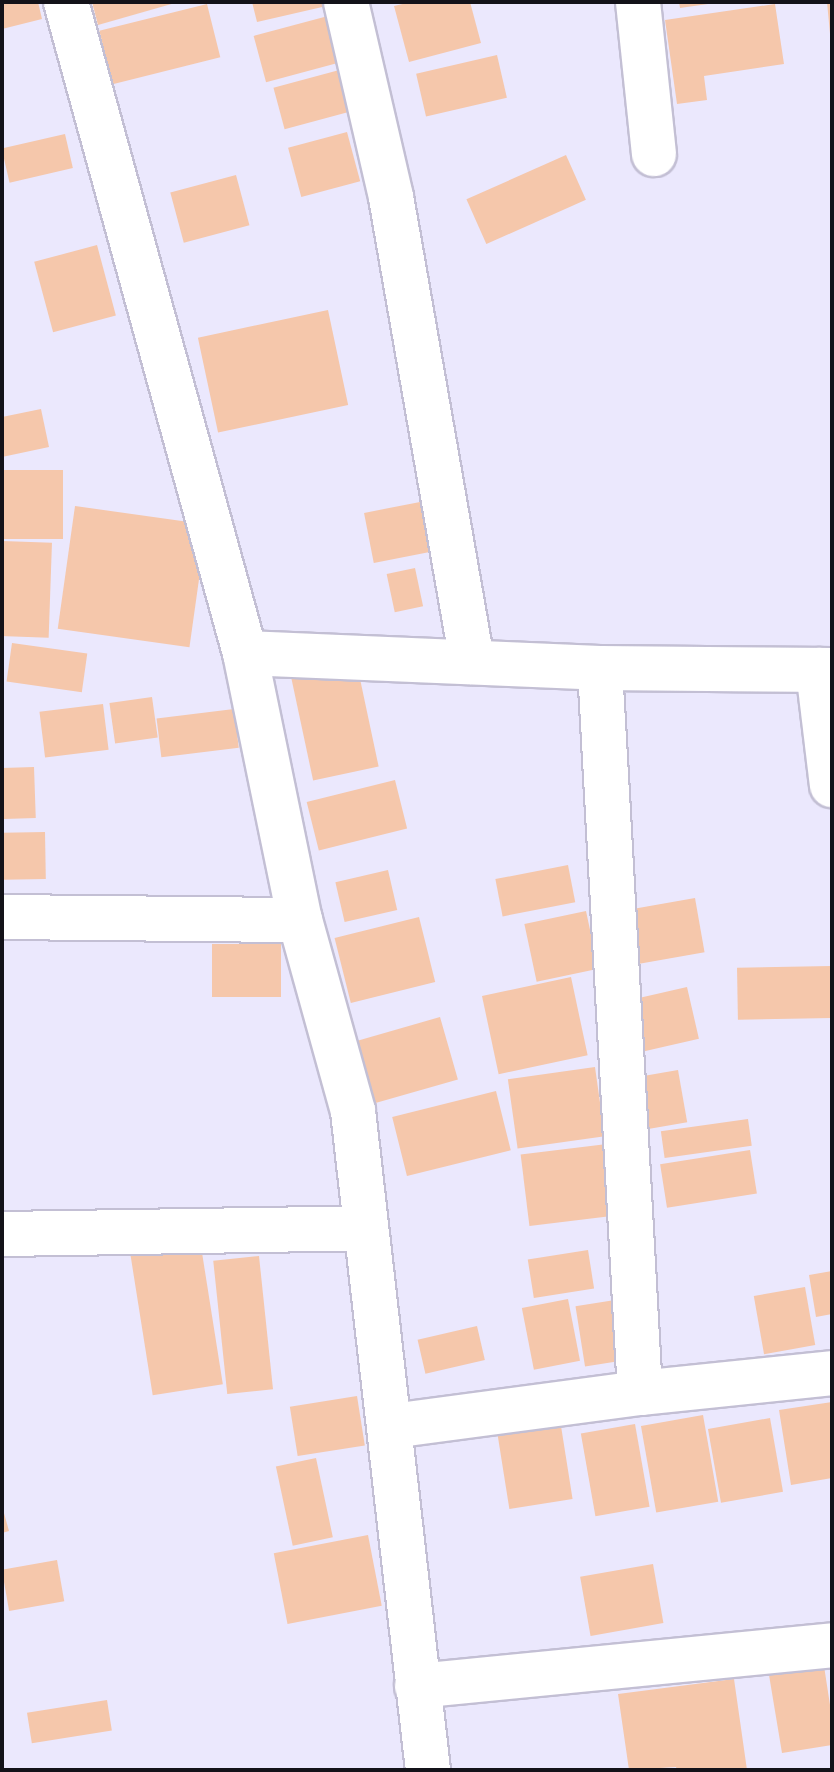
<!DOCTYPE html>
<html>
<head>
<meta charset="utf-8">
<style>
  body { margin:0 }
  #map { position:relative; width:834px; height:1772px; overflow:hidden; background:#ebe8fd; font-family:"Golos Text",sans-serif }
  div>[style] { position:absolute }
  .building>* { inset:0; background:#f5c7ab; transform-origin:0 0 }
  .roads { filter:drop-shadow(2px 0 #c3bfd4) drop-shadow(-2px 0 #c3bfd4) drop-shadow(0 2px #c3bfd4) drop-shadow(0 -2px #c3bfd4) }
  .street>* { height:44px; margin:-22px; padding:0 22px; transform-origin:22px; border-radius:22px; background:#fff }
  span { translate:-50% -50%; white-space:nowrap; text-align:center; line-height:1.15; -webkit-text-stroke:8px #ebe8fd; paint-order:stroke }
  .frame { position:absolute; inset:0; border:4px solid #131219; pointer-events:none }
</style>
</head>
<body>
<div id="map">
  <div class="building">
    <div style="clip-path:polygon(2px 2px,38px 2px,42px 19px,2px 29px)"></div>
    <div style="clip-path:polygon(92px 2px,175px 2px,175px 3px,98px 25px)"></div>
    <div style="clip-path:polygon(252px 2px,331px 2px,331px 5px,257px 22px)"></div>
    <div style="clip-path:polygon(411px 2px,470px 2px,481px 43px,409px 62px,394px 6px)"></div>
    <div style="clip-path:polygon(679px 2px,708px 2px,708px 4px,680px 8px)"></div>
    <div style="clip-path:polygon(827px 2px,832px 2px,832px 34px,830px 34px)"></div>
    <div style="left:207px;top:4px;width:55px;height:111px;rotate:76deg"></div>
    <div style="clip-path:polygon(775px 4px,784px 64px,704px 76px,707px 100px,677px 104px,665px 20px)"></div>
    <div style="left:328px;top:16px;width:48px;height:77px;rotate:75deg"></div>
    <div style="left:497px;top:55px;width:44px;height:83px;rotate:77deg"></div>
    <div style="left:343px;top:69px;width:43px;height:72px;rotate:75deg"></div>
    <div style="left:347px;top:132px;width:51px;height:61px;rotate:75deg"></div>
    <div style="left:65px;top:134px;width:35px;height:65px;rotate:77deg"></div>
    <div style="left:566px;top:155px;width:49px;height:109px;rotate:66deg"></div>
    <div style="left:236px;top:175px;width:52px;height:68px;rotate:75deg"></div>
    <div style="left:97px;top:245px;width:73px;height:65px;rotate:75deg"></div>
    <div style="left:328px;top:310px;width:97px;height:133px;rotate:78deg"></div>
    <div style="clip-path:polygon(41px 409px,49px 447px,2px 457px,2px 417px)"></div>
    <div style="left:2px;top:470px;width:61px;height:69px"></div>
    <div style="left:420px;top:502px;width:51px;height:57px;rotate:79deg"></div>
    <div style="left:75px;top:506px;width:133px;height:124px;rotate:8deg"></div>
    <div style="left:2px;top:541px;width:50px;height:95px;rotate:2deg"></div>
    <div style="left:415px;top:568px;width:39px;height:29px;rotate:78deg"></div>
    <div style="left:12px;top:643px;width:76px;height:39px;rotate:8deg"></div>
    <div style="left:356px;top:660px;width:109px;height:67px;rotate:78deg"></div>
    <div style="left:152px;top:697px;width:41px;height:43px;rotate:82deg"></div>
    <div style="left:103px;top:704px;width:46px;height:64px;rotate:83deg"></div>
    <div style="left:234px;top:709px;width:39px;height:78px;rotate:83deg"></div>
    <div style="left:34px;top:767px;width:51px;height:32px;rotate:88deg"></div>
    <div style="left:395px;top:780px;width:50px;height:91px;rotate:76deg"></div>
    <div style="left:45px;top:832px;width:47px;height:43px;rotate:89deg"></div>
    <div style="left:568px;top:865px;width:38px;height:74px;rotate:79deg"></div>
    <div style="left:388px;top:870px;width:41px;height:54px;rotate:77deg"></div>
    <div style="left:695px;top:898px;width:55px;height:69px;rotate:80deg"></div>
    <div style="left:586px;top:911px;width:59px;height:63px;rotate:78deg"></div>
    <div style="left:419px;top:917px;width:67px;height:87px;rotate:76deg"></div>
    <div style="left:212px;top:944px;width:69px;height:53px"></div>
    <div style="left:831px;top:966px;width:52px;height:94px;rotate:89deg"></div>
    <div style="left:571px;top:977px;width:80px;height:91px;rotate:78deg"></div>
    <div style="left:687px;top:987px;width:53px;height:65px;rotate:77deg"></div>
    <div style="left:440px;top:1017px;width:65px;height:93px;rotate:74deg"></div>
    <div style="left:595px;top:1067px;width:70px;height:88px;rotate:82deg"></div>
    <div style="left:678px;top:1070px;width:53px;height:41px;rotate:80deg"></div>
    <div style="left:496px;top:1091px;width:61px;height:107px;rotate:76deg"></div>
    <div style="left:748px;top:1119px;width:27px;height:88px;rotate:82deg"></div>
    <div style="left:607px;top:1144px;width:72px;height:87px;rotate:83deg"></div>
    <div style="left:750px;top:1150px;width:44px;height:91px;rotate:81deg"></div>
    <div style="left:200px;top:1240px;width:146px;height:71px;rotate:81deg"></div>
    <div style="left:588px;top:1250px;width:39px;height:61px;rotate:81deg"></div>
    <div style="left:259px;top:1256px;width:134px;height:46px;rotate:84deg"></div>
    <div style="clip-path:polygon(832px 1271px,832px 1314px,816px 1317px,809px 1275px)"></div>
    <div style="left:805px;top:1287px;width:59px;height:52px;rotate:80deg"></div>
    <div style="left:568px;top:1299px;width:63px;height:47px;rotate:79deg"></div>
    <div style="left:615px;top:1300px;width:61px;height:40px;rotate:81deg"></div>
    <div style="left:477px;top:1326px;width:35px;height:61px;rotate:77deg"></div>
    <div style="left:357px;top:1396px;width:50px;height:68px;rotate:81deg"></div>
    <div style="clip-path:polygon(832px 1402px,832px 1478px,791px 1485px,779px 1410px)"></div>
    <div style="left:703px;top:1415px;width:88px;height:63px;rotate:80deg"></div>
    <div style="left:770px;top:1418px;width:75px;height:63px;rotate:80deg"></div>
    <div style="left:635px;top:1424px;width:84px;height:55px;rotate:80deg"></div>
    <div style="left:561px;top:1426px;width:74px;height:64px;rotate:81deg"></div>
    <div style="left:316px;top:1458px;width:81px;height:41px;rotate:78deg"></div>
    <div style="clip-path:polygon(2px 1506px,9px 1531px,2px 1533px)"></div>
    <div style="left:368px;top:1535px;width:72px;height:96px;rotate:79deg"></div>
    <div style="left:57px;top:1560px;width:42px;height:56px;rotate:80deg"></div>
    <div style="left:653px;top:1564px;width:60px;height:74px;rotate:80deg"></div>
    <div style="clip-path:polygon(824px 1666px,832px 1718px,832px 1745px,782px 1753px,769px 1675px)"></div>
    <div style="clip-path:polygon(734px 1679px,747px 1770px,677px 1770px,676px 1767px,629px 1770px,618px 1694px)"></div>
    <div style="left:107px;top:1700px;width:31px;height:81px;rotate:81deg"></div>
  </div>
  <div class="roads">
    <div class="street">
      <div style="left:66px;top:2px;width:675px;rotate:74.63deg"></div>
      <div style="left:245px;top:653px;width:273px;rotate:78.4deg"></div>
      <div style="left:300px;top:920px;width:198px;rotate:74.5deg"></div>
      <div style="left:353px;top:1111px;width:663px;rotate:83.51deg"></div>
      <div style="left:346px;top:2px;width:200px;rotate:77deg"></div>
      <div style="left:391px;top:197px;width:472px;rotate:80.1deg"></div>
      <div style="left:638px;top:2px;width:153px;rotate:84deg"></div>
      <div style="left:245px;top:653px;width:355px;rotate:2.4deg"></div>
      <div style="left:600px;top:668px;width:232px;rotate:0.5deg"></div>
      <div style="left:600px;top:668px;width:726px;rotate:86.84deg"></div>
      <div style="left:818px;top:670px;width:116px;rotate:83.1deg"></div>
      <div style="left:2px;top:917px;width:298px;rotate:0.6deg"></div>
      <div style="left:2px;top:1234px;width:362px;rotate:-0.9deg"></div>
      <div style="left:392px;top:1426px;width:250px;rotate:-7.6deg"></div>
      <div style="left:640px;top:1393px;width:193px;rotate:-5.9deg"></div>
      <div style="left:417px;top:1686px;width:417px;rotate:-5.6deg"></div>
    </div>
  </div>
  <div class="frame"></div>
</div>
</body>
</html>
